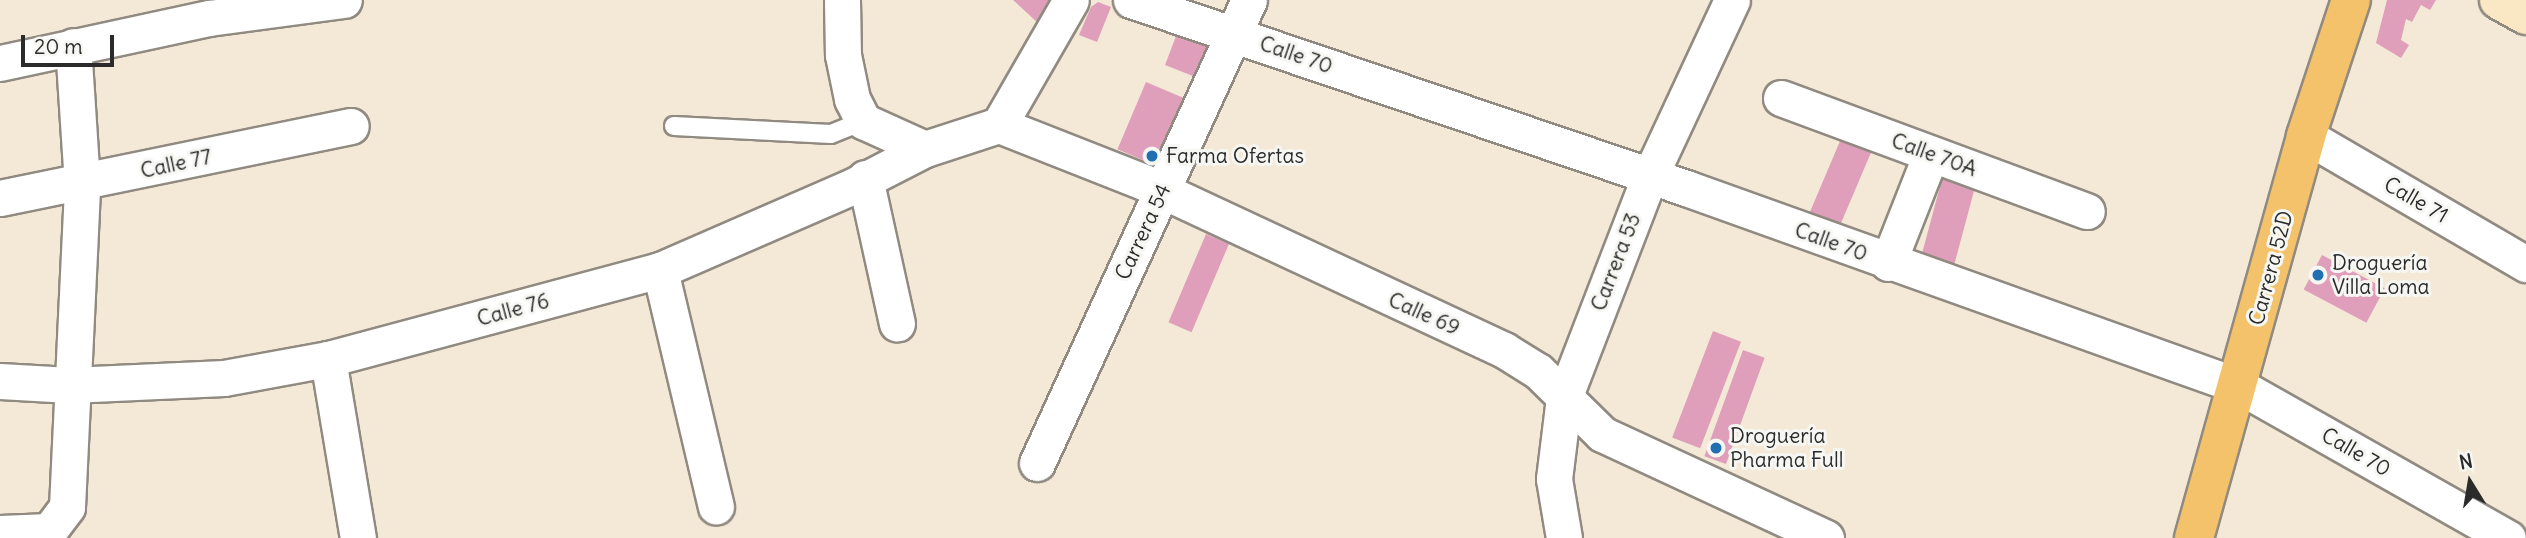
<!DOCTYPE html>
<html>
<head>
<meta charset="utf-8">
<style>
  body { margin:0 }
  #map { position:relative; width:2526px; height:538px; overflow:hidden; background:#f4e9d7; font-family:Delius,sans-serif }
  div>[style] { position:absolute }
  .building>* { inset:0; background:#df9eba; transform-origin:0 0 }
  .roads { filter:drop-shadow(2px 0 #908a81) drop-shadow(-2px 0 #908a81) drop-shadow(0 2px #908a81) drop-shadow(0 -2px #908a81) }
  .lane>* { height:18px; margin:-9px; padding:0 9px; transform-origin:9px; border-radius:9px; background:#fff }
  .street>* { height:35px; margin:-17.5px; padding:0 17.5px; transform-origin:17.5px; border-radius:17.5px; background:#fff }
  .secondary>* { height:38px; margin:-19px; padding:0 19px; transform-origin:19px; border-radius:19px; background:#fae7c3 }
  .primary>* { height:38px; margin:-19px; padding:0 19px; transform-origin:19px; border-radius:19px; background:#f3c26a }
  .dots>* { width:19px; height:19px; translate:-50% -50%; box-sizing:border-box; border:4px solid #f6f6f2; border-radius:50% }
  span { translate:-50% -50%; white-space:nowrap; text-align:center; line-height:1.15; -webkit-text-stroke:6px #f6f6f2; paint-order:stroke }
  .street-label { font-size:21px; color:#2b2b2b }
  .poi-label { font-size:21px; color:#2b2b2b }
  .left { translate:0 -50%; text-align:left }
  .north { position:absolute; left:2435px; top:447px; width:70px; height:70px; -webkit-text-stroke:5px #f6f6f2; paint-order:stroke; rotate:349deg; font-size:19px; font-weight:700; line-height:28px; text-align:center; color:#2b2b2b }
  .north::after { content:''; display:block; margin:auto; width:24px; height:32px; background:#2b2b2b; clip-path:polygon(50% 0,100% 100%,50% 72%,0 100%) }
  .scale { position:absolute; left:21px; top:35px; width:93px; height:32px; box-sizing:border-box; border:4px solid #2b2b2b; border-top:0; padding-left:9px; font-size:21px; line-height:24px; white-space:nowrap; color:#2b2b2b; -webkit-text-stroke:5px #f6f6f2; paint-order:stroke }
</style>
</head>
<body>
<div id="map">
  <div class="building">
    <div style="clip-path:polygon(1013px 0,1058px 0,1038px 23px)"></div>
    <div style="clip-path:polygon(2387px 0,2436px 0,2430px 10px,2421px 5px,2412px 22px,2406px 19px,2401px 40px,2409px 45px,2401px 58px,2376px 43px)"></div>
    <div style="clip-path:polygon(1098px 2px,1111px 7px,1097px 42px,1079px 35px,1091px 7px)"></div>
    <div style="clip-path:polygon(1178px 31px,1209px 43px,1214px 53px,1203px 80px,1165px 65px)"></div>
    <div style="left:1146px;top:82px;width:43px;height:73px;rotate:23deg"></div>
    <div style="left:1843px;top:134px;width:33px;height:89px;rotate:23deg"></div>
    <div style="left:1942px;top:179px;width:34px;height:82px;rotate:15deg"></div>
    <div style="left:1206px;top:234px;width:25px;height:96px;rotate:23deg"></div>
    <div style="left:2322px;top:255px;width:71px;height:39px;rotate:28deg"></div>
    <div style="left:1713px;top:331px;width:30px;height:114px;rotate:21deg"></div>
    <div style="left:1743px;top:350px;width:23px;height:113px;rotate:20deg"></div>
  </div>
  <div class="roads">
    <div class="lane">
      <div style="left:674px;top:126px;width:157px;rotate:2.9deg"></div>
      <div style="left:831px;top:134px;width:35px;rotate:-22deg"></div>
    </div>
    <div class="street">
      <div style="left:842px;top:0;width:55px;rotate:89deg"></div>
      <div style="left:843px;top:55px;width:45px;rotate:78.4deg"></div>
      <div style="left:852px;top:99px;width:25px;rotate:63deg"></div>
      <div style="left:863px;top:121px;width:68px;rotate:24.3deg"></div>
      <div style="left:1131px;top:0;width:586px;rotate:18.71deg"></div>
      <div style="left:1686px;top:188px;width:587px;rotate:19.7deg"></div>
      <div style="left:2239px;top:386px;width:309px;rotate:29.5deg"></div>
      <div style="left:0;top:63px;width:214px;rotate:-12.2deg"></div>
      <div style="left:209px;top:18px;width:136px;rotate:-7.6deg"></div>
      <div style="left:1781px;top:98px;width:326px;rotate:20.3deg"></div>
      <div style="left:999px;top:125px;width:158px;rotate:21.5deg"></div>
      <div style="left:1146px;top:183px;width:395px;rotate:25deg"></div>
      <div style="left:1504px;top:350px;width:40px;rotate:32deg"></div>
      <div style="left:1538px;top:371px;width:90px;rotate:44.5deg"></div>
      <div style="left:1602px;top:434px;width:247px;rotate:24.9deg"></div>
      <div style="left:999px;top:125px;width:144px;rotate:-60.1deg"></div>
      <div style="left:2306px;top:136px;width:255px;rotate:30.2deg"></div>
      <div style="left:865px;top:178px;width:149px;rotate:77.6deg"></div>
      <div style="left:0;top:198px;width:358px;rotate:-11.6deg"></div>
      <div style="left:1888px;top:263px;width:117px;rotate:-68.5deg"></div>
      <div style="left:660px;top:270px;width:243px;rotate:76.7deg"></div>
      <div style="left:328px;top:359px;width:181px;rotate:80.5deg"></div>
      <div style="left:0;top:381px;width:70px;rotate:3.3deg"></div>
      <div style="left:70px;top:385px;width:154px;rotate:-2.6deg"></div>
      <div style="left:224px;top:378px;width:106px;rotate:-10.4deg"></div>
      <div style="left:328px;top:359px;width:344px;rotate:-15deg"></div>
      <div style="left:660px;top:270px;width:206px;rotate:-23.5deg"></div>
      <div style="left:849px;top:188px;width:85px;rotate:-27.2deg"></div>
      <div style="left:925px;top:149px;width:78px;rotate:-18deg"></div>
      <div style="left:1037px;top:463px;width:509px;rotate:-65.4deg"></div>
      <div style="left:0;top:533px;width:49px;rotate:-2.3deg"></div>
      <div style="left:49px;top:531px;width:30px;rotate:-53deg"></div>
      <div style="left:67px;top:507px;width:323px;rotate:-87.3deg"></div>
      <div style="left:82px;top:184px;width:138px;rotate:-93.7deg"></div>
      <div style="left:1564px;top:538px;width:60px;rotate:-99.6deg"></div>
      <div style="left:1554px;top:479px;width:82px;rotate:-83deg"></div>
      <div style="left:1564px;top:398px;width:236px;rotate:-68.9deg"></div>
      <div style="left:1649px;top:178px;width:196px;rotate:-65deg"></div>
    </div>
    <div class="secondary">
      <div style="left:2499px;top:0;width:31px;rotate:29deg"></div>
    </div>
    <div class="primary">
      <div style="left:2194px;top:538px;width:417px;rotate:-74.4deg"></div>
      <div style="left:2306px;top:136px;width:143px;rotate:-71.7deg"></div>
    </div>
  </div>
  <div class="dots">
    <div style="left:1152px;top:156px;background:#1f6fb2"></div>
    <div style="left:2318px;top:275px;background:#1f6fb2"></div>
    <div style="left:1716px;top:448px;background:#1f6fb2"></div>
  </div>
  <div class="street-label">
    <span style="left:1296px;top:55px;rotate:19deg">Calle 70</span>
    <span style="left:1934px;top:155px;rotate:20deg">Calle 70A</span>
    <span style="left:176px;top:164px;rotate:-12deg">Calle 77</span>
    <span style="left:2416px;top:200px;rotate:30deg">Calle 71</span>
    <span style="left:1143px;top:232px;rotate:-65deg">Carrera 54</span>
    <span style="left:1831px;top:242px;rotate:20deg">Calle 70</span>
    <span style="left:1616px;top:262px;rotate:-69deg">Carrera 53</span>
    <span style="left:2271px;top:268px;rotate:-75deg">Carrera 52D</span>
    <span style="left:513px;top:310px;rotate:-15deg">Calle 76</span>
    <span style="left:1424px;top:314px;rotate:24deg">Calle 69</span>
    <span style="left:2356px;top:452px;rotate:30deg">Calle 70</span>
  </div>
  <div class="poi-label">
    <span class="left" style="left:1166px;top:156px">Farma Ofertas</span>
    <span class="left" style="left:2332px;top:275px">Droguería<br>Villa Loma</span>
    <span class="left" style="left:1730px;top:448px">Droguería<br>Pharma Full</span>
  </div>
  <div class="north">N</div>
  <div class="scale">20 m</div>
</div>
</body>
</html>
